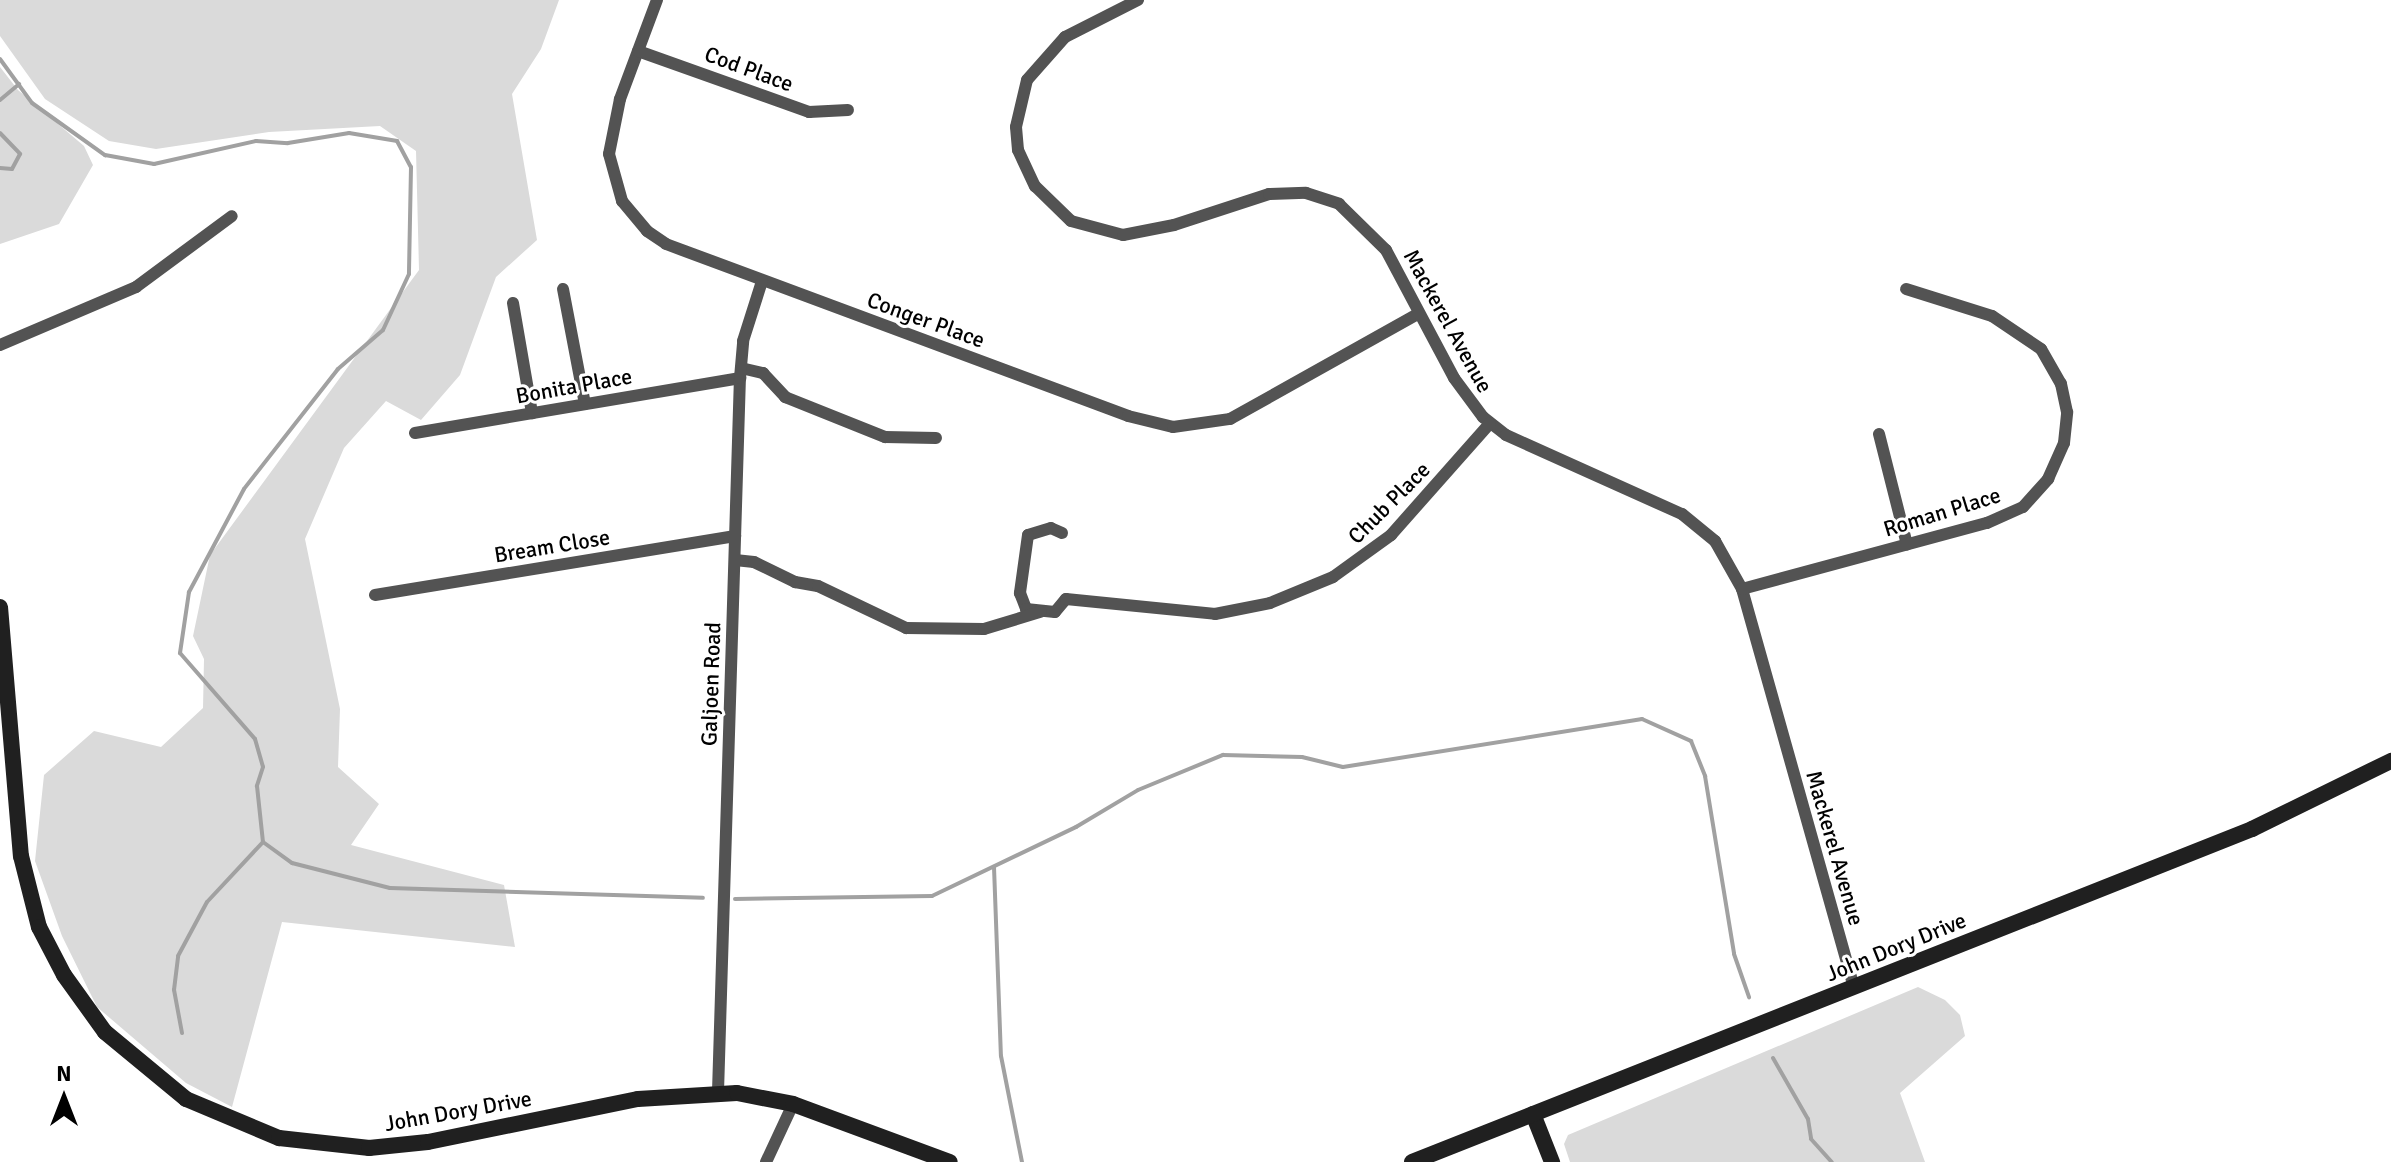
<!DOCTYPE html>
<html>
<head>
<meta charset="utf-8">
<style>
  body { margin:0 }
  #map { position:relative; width:2391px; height:1162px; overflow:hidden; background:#fff; font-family:Signika,sans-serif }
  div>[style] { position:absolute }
  .green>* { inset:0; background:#dadada }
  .stream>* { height:4px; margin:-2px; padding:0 2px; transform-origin:2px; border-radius:2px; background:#a1a1a1 }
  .street>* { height:12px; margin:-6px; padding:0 6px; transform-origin:6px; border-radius:6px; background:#535353 }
  .secondary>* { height:16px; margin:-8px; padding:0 8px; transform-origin:8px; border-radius:8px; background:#202020 }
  span { translate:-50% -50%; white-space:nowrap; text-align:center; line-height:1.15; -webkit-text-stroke:6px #fff; paint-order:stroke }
  .street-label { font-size:22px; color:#000 }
  .north { position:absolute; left:24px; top:1058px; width:80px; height:80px; -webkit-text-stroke:6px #fff; paint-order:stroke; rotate:0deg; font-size:22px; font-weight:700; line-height:32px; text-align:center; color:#000 }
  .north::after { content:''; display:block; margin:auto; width:28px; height:36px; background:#000; clip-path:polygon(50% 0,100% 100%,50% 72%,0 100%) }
</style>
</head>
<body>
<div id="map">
  <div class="green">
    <div style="clip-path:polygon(0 0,559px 0,541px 49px,512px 94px,537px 240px,496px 277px,460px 375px,421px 420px,386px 401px,344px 448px,305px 539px,340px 709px,338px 767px,379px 804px,351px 845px,504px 885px,515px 947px,282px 922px,232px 1107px,186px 1083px,97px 1007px,62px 936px,35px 861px,44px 775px,94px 731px,161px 747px,203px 708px,204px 659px,193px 636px,210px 555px,419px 270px,416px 151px,380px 126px,269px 132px,156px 149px,109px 141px,45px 99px,0 36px)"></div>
    <div style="clip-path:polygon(0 67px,18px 90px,84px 146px,93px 165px,59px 224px,0 244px)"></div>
    <div style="clip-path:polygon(1918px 987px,1945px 1000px,1960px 1015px,1965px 1036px,1900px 1093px,1925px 1162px,1570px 1162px,1564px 1144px,1568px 1135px)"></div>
  </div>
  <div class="stream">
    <div style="left:0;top:59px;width:54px;rotate:54deg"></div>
    <div style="left:32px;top:103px;width:90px;rotate:35.5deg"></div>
    <div style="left:105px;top:155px;width:50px;rotate:10.4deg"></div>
    <div style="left:154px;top:164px;width:105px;rotate:-12.7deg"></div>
    <div style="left:256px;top:141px;width:32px;rotate:4deg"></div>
    <div style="left:288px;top:143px;width:62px;rotate:-9.3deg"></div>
    <div style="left:349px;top:133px;width:49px;rotate:9.5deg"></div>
    <div style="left:397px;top:141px;width:30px;rotate:62deg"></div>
    <div style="left:411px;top:167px;width:107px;rotate:91.1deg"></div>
    <div style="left:409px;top:274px;width:62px;rotate:114.9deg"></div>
    <div style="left:383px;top:330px;width:60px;rotate:139.1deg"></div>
    <div style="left:338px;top:369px;width:152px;rotate:128.1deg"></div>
    <div style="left:244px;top:489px;width:117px;rotate:118.1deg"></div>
    <div style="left:189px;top:592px;width:62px;rotate:98.4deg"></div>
    <div style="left:180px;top:653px;width:114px;rotate:48.9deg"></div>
    <div style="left:255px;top:739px;width:29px;rotate:74deg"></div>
    <div style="left:263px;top:767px;width:20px;rotate:108deg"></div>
    <div style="left:257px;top:786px;width:56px;rotate:83.9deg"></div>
    <div style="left:263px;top:842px;width:36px;rotate:36deg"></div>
    <div style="left:292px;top:863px;width:101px;rotate:14.3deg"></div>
    <div style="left:390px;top:888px;width:313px;rotate:1.8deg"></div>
    <div style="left:0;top:100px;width:25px;rotate:-40deg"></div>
    <div style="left:0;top:133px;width:29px;rotate:46deg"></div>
    <div style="left:20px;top:154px;width:17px;rotate:118deg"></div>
    <div style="left:12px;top:169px;width:12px;rotate:-175deg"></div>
    <div style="left:994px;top:867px;width:189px;rotate:87.9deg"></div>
    <div style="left:1001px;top:1056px;width:108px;rotate:78.8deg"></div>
    <div style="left:735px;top:899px;width:197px;rotate:-0.9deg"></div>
    <div style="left:932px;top:896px;width:160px;rotate:-25.6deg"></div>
    <div style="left:1076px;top:827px;width:72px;rotate:-30.8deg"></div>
    <div style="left:1138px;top:790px;width:92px;rotate:-22.4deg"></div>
    <div style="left:1223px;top:755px;width:79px;rotate:1.5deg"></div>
    <div style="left:1302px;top:757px;width:42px;rotate:13.7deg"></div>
    <div style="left:1343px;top:767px;width:303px;rotate:-9.1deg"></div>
    <div style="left:1642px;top:719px;width:54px;rotate:24.2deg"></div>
    <div style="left:1691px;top:741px;width:38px;rotate:68deg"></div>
    <div style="left:1705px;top:776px;width:180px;rotate:80.7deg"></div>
    <div style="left:1734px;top:954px;width:46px;rotate:70.8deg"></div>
    <div style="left:182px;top:1033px;width:44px;rotate:-100.5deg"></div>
    <div style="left:174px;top:990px;width:34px;rotate:-83deg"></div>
    <div style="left:178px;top:956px;width:61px;rotate:-61.8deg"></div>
    <div style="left:207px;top:902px;width:82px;rotate:-47deg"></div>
    <div style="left:1773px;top:1058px;width:70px;rotate:60.2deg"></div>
    <div style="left:1808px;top:1119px;width:20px;rotate:81deg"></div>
    <div style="left:1811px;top:1139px;width:31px;rotate:48deg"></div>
  </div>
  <div class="street">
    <div style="left:657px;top:0;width:106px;rotate:110.5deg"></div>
    <div style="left:620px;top:99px;width:56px;rotate:101.3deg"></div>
    <div style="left:609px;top:154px;width:49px;rotate:74.5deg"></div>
    <div style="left:622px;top:201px;width:39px;rotate:50deg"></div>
    <div style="left:647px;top:231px;width:23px;rotate:34deg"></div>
    <div style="left:666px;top:244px;width:493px;rotate:20.4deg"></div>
    <div style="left:1128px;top:416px;width:46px;rotate:13.7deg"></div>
    <div style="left:1173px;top:427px;width:58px;rotate:-8deg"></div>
    <div style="left:1230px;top:419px;width:215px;rotate:-29.2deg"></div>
    <div style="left:1138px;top:0;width:82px;rotate:153.1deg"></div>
    <div style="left:1065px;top:37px;width:57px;rotate:131.5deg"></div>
    <div style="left:1027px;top:80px;width:48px;rotate:103.2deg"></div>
    <div style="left:1016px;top:127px;width:23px;rotate:85deg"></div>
    <div style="left:1018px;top:150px;width:40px;rotate:65deg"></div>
    <div style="left:1035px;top:186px;width:50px;rotate:44.2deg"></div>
    <div style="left:1071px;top:221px;width:54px;rotate:15.1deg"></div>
    <div style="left:1123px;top:235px;width:52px;rotate:-11.1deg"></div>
    <div style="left:1174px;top:225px;width:100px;rotate:-18.1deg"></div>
    <div style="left:1269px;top:194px;width:37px;rotate:-2deg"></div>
    <div style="left:1306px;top:193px;width:35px;rotate:18deg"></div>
    <div style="left:1339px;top:204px;width:66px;rotate:44.4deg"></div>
    <div style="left:1386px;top:250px;width:145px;rotate:62deg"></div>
    <div style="left:1454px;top:378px;width:49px;rotate:53.4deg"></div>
    <div style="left:1483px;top:417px;width:29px;rotate:38deg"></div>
    <div style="left:1506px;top:435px;width:193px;rotate:24.2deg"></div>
    <div style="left:1682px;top:514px;width:43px;rotate:39.3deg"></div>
    <div style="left:1715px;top:541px;width:55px;rotate:60.6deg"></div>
    <div style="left:1742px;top:589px;width:414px;rotate:74.3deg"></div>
    <div style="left:638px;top:51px;width:182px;rotate:19.6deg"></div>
    <div style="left:809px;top:112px;width:39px;rotate:-3deg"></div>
    <div style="left:563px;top:289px;width:117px;rotate:79.2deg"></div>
    <div style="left:513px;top:303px;width:112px;rotate:80.2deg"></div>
    <div style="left:0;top:345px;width:148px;rotate:-23.1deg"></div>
    <div style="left:136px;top:287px;width:119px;rotate:-36.5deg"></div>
    <div style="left:741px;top:368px;width:23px;rotate:13deg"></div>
    <div style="left:763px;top:373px;width:33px;rotate:47deg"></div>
    <div style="left:785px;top:397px;width:108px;rotate:21.8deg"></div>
    <div style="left:885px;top:437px;width:51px;rotate:1.1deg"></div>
    <div style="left:415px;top:433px;width:330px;rotate:-9.6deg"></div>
    <div style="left:1879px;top:434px;width:114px;rotate:75.8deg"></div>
    <div style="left:1062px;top:533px;width:12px;rotate:-156deg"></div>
    <div style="left:1051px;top:528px;width:24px;rotate:163deg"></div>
    <div style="left:1028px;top:535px;width:59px;rotate:97.9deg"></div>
    <div style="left:1020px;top:593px;width:17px;rotate:69deg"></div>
    <div style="left:1026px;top:609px;width:29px;rotate:6deg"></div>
    <div style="left:1055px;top:612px;width:17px;rotate:-50deg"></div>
    <div style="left:1066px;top:599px;width:150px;rotate:5.7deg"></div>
    <div style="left:1215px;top:614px;width:56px;rotate:-11.3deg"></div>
    <div style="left:1270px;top:603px;width:68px;rotate:-22.4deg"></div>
    <div style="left:1333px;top:577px;width:72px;rotate:-35.9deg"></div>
    <div style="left:1391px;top:535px;width:149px;rotate:-48.5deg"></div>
    <div style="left:735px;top:560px;width:19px;rotate:6deg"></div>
    <div style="left:754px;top:562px;width:46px;rotate:26deg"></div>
    <div style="left:795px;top:582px;width:23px;rotate:10deg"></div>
    <div style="left:818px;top:586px;width:98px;rotate:25.5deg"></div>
    <div style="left:906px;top:628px;width:78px;rotate:0.7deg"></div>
    <div style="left:984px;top:629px;width:59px;rotate:-16.9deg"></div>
    <div style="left:1742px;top:589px;width:254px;rotate:-15.1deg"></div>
    <div style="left:1987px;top:523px;width:39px;rotate:-24deg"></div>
    <div style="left:2023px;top:507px;width:38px;rotate:-48deg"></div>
    <div style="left:2048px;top:479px;width:39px;rotate:-66deg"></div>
    <div style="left:2064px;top:443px;width:31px;rotate:-84deg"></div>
    <div style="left:2067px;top:412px;width:29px;rotate:-102deg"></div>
    <div style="left:2061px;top:384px;width:40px;rotate:-119.7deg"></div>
    <div style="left:2041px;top:349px;width:59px;rotate:-146deg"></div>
    <div style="left:1992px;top:316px;width:90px;rotate:-162.6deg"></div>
    <div style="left:375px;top:595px;width:365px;rotate:-9.3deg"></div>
    <div style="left:718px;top:1092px;width:714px;rotate:-88.24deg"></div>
    <div style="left:740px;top:378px;width:37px;rotate:-85deg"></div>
    <div style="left:743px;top:341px;width:63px;rotate:-72.4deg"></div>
    <div style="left:766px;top:1162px;width:64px;rotate:-65deg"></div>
  </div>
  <div class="secondary">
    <div style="left:0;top:607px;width:250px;rotate:85.2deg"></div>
    <div style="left:21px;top:856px;width:73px;rotate:75.8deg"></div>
    <div style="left:39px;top:927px;width:54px;rotate:62.5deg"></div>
    <div style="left:64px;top:975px;width:70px;rotate:54.3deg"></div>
    <div style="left:105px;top:1032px;width:105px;rotate:39.6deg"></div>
    <div style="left:186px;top:1099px;width:101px;rotate:22.8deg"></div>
    <div style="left:279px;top:1138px;width:91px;rotate:6.3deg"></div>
    <div style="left:369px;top:1148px;width:59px;rotate:-5.8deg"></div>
    <div style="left:428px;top:1142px;width:214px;rotate:-11.6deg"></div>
    <div style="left:638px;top:1099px;width:99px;rotate:-3.5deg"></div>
    <div style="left:737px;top:1093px;width:57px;rotate:11.1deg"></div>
    <div style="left:793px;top:1104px;width:167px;rotate:20.3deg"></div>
    <div style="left:1533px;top:1114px;width:52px;rotate:68.4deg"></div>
    <div style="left:1412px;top:1162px;width:904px;rotate:-21.62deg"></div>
    <div style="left:2252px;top:829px;width:155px;rotate:-26.1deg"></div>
  </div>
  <div class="street-label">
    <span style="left:749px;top:69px;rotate:20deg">Cod Place</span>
    <span style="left:926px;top:320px;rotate:20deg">Conger Place</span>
    <span style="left:1448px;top:321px;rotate:61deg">Mackerel Avenue</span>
    <span style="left:574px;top:386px;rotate:-10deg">Bonita Place</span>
    <span style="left:1389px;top:503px;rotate:-45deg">Chub Place</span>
    <span style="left:1942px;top:512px;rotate:-17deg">Roman Place</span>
    <span style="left:552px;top:546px;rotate:-9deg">Bream Close</span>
    <span style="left:711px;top:684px;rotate:-88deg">Galjoen Road</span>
    <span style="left:1835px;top:848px;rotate:74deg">Mackerel Avenue</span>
    <span style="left:1896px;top:947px;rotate:-22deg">John Dory Drive</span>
    <span style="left:458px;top:1111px;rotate:-10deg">John Dory Drive</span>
  </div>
  <div class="north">N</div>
</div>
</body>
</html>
